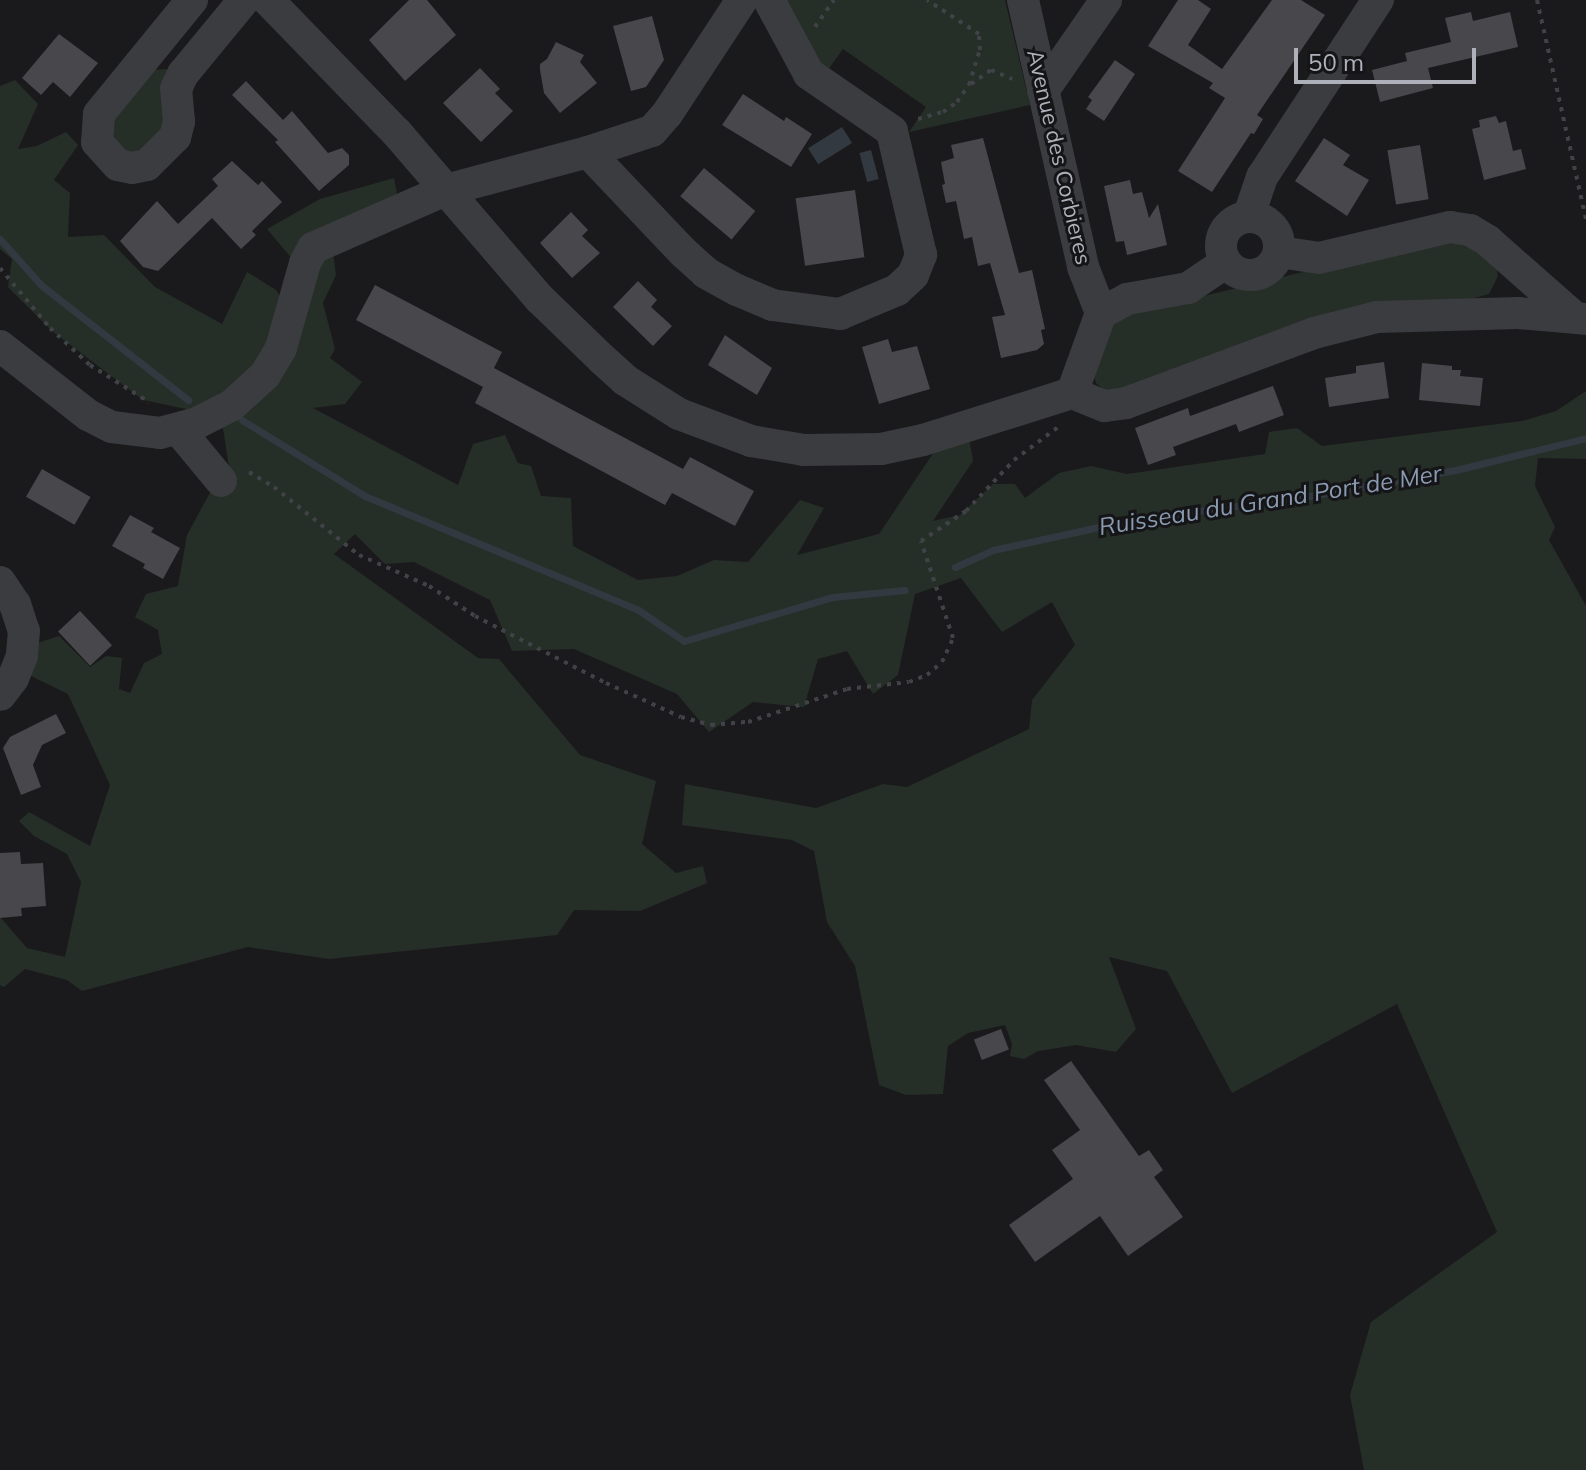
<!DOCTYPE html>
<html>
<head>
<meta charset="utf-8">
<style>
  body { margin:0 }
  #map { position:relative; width:1586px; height:1470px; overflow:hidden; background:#1a1a1c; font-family:Mulish,sans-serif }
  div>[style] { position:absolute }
  .green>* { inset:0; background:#262e28 }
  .water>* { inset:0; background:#333941; transform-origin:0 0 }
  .stream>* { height:7px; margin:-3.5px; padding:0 3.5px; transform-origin:3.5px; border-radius:3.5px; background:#333941 }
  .building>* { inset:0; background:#47474c; transform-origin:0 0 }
  .path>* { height:4px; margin-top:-2px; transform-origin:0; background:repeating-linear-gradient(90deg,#414247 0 4px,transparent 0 10px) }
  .minor>* { height:32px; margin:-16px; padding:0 16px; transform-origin:16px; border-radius:16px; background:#3b3c40 }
  .minor>.ring { margin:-16px; padding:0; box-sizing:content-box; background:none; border:32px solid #3b3c40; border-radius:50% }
  span { translate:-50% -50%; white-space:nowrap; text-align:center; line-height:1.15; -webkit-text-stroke:6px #151517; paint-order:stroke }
  .street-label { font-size:22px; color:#aeb0ba }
  .water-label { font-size:24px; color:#899ab1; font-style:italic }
  .scale { position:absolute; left:1294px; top:48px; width:182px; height:36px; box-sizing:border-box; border:4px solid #aeb0ba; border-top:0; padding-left:10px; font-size:24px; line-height:28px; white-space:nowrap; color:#aeb0ba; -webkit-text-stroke:6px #151517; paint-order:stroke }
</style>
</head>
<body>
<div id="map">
  <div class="green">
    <div style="clip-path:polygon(781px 0,1005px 0,1030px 105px,909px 132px,926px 107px,843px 49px,825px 74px)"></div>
    <div style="clip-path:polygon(169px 69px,165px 125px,143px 151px,126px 155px,105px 124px,148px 70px)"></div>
    <div style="clip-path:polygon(15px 80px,38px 104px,18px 149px,37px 146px,66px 132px,78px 145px,54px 180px,70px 193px,68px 237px,104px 235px,155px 287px,222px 324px,247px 272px,276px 290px,299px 327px,309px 279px,267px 229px,320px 199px,394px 178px,397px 194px,332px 244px,336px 275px,323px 303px,335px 349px,330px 358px,362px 382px,345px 404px,313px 408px,458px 485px,473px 444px,505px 435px,518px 463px,531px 466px,541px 496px,571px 498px,573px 546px,638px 580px,677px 576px,714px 560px,748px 562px,800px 500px,824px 508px,797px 555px,879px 534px,940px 443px,968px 432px,973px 461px,933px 521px,960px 515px,993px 484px,1015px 484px,1025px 498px,1059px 473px,1091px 466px,1127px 474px,1265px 454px,1269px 432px,1297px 428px,1322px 446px,1522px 421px,1556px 411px,1586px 391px,1586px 459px,1538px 458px,1535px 486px,1555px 527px,1549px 540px,1586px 606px,1586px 1470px,1364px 1470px,1350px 1395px,1371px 1322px,1497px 1232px,1397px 1004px,1232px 1093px,1167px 971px,1109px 957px,1136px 1029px,1116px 1052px,1076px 1045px,1038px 1051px,1024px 1059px,1010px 1056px,1012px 1044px,1005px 1025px,968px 1033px,948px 1046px,943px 1094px,906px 1095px,879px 1085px,855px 966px,827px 922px,814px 851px,792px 840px,682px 825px,685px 784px,816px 808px,883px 784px,907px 787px,1029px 729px,1032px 700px,1075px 645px,1052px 602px,1002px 632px,961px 578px,915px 594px,898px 675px,873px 694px,847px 651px,818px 659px,804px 707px,753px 702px,709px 732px,677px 694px,574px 649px,512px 651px,490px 600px,414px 562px,385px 564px,355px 534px,334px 554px,478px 658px,499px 659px,580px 755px,656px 781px,642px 844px,676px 873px,703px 866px,707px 883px,640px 911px,574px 910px,557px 935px,329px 959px,248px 947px,82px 991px,67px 980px,25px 969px,4px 987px,0 985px,0 917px,27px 948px,65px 957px,81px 882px,67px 854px,34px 836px,19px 821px,29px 812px,90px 846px,110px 785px,68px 694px,27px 674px,37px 643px,59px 636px,90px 667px,106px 656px,122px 658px,119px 689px,130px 693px,144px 663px,162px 654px,158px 630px,135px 617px,146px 594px,178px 586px,187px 535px,213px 487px,230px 474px,223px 428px,191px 410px,143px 400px,52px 331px,8px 287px,12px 259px,0 249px,0 86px)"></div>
    <div style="clip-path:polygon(1448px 237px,1463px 240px,1496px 267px,1498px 276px,1489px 294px,1121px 392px,1104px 390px,1096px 383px,1093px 373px,1104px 334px,1121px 316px)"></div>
  </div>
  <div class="water">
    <div style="left:842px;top:127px;width:19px;height:40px;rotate:58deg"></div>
    <div style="left:871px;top:150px;width:30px;height:12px;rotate:75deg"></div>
  </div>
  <div class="stream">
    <div style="left:0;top:239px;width:62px;rotate:48.3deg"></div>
    <div style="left:41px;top:285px;width:187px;rotate:38deg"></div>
    <div style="left:242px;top:420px;width:145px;rotate:31.7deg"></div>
    <div style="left:365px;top:496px;width:295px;rotate:22.6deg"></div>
    <div style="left:637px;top:609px;width:57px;rotate:34.2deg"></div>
    <div style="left:684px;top:641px;width:155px;rotate:-16.5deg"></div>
    <div style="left:833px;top:597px;width:72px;rotate:-5.6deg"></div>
    <div style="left:955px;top:567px;width:42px;rotate:-24.1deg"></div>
    <div style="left:993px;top:550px;width:141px;rotate:-12.3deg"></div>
    <div style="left:1131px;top:520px;width:175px;rotate:-7.6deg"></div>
    <div style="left:1304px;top:497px;width:154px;rotate:-10.1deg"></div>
    <div style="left:1456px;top:470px;width:134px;rotate:-13.8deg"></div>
  </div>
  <div class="building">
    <div style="clip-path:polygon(409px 0,427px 0,456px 35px,405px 81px,369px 40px)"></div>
    <div style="clip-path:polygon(1178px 0,1198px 0,1211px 9px,1188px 45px,1222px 69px,1272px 0,1301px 0,1325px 15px,1257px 115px,1263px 119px,1254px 134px,1251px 133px,1212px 192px,1178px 171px,1225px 98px,1209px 88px,1213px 83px,1148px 46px)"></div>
    <div style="clip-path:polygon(1471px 12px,1473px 21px,1510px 12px,1518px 47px,1428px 68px,1433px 88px,1380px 102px,1372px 70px,1407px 61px,1405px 53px,1451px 42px,1445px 18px)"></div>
    <div style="clip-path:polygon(652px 16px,664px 60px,646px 87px,631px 91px,613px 26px)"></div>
    <div style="clip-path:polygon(59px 34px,98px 63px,70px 97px,53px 82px,41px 95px,22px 78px)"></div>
    <div style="clip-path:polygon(556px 42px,584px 55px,580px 62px,597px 83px,560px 113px,544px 93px,540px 70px,540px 64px,547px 59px)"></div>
    <div style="clip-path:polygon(1115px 60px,1135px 74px,1104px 121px,1086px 109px,1092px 100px,1088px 97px)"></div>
    <div style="clip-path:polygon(480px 68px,500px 89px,495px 93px,513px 111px,481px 142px,443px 103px)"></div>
    <div style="clip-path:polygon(246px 81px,283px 120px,292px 111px,328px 153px,342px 148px,349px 155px,349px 165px,319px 191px,275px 142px,278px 140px,232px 95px)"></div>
    <div style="clip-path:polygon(743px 94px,784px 121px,786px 117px,812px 134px,791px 167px,722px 125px)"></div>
    <div style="clip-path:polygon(1496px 116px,1499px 123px,1506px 121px,1513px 151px,1521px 149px,1526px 169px,1484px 180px,1472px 129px,1480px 127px,1479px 120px)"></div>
    <div style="clip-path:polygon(983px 138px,1019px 273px,1032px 270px,1045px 329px,1041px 330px,1044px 344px,1037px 350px,1001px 358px,992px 317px,1005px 315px,990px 263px,978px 266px,972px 237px,964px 239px,956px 201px,946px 203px,942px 185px,945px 184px,941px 162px,954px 158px,951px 145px)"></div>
    <div style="clip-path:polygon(1324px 138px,1350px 155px,1343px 165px,1369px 180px,1347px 216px,1295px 181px)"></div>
    <div style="left:1420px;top:145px;width:55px;height:33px;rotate:81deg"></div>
    <div style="clip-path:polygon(232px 161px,258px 185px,262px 181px,282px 202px,252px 231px,256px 235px,241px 249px,212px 218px,158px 271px,143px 267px,120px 241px,157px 201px,178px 224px,218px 186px,212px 179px)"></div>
    <div style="left:704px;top:168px;width:67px;height:37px;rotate:40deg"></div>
    <div style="clip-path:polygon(1130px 180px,1133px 194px,1142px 192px,1149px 218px,1158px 204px,1167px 245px,1127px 255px,1124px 241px,1116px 242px,1104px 186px)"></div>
    <div style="left:855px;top:190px;width:68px;height:60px;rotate:82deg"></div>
    <div style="clip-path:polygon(571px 212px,588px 230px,582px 236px,600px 253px,572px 278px,540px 243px)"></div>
    <div style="clip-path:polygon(638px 281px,657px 300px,651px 307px,672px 326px,653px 346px,613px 307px)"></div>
    <div style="clip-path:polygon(375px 285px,502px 352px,494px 368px,683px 469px,690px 457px,754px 491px,735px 526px,672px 493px,665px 505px,475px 403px,483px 387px,356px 320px)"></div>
    <div style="clip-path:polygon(725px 335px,772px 368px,757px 395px,708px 365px)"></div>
    <div style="clip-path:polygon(888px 339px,892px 352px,917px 346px,930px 389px,879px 404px,862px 347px)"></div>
    <div style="clip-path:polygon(1384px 362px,1389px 398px,1329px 407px,1325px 378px,1356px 373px,1356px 366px)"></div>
    <div style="clip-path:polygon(1422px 363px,1452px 366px,1452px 370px,1461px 370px,1460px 376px,1483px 378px,1480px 406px,1419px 400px)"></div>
    <div style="clip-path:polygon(1273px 386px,1284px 415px,1239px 432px,1236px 424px,1173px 447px,1176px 455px,1148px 465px,1135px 428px,1188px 408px,1190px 416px)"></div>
    <div style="left:42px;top:469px;width:56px;height:32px;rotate:30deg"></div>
    <div style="clip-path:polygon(130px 515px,154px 528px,151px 532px,180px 548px,163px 579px,143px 568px,145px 564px,112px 546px)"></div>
    <div style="left:80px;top:611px;width:47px;height:30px;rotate:47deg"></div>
    <div style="clip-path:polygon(56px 714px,66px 733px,42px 745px,33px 765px,41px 787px,21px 795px,3px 748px,10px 737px)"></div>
    <div style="clip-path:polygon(20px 852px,21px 864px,43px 863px,46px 906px,21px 908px,22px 916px,0 918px,0 853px)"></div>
    <div style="left:1001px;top:1029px;width:22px;height:29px;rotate:69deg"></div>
    <div style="clip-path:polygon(1071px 1061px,1139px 1156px,1149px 1150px,1163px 1170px,1154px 1177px,1183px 1217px,1128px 1256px,1100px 1216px,1035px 1262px,1009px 1225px,1073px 1179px,1052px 1150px,1080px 1130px,1044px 1080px)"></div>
  </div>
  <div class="path">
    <div style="left:1537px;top:0;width:225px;rotate:77.4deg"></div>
    <div style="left:815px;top:27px;width:33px;rotate:-55deg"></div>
    <div style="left:971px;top:84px;width:24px;rotate:-35deg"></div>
    <div style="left:991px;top:70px;width:23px;rotate:23deg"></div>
    <div style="left:918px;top:119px;width:26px;rotate:-16deg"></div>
    <div style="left:943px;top:112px;width:17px;rotate:-36deg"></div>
    <div style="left:957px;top:102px;width:21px;rotate:-55deg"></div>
    <div style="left:969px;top:85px;width:37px;rotate:-73deg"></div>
    <div style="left:980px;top:50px;width:16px;rotate:-94deg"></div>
    <div style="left:979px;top:34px;width:62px;rotate:-146.8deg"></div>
    <div style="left:0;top:268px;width:78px;rotate:50.2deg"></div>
    <div style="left:50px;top:328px;width:54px;rotate:42.8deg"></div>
    <div style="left:90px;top:365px;width:70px;rotate:32.1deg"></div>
    <div style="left:249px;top:472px;width:29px;rotate:31deg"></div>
    <div style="left:274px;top:487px;width:109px;rotate:38.7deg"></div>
    <div style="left:359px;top:555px;width:77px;rotate:23.9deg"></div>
    <div style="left:429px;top:586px;width:55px;rotate:33.1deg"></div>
    <div style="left:475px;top:616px;width:147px;rotate:27.1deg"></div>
    <div style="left:606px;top:683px;width:82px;rotate:24.4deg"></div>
    <div style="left:681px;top:717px;width:31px;rotate:15deg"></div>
    <div style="left:711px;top:725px;width:37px;rotate:-5deg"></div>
    <div style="left:748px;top:722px;width:104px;rotate:-18.4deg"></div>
    <div style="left:847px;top:689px;width:62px;rotate:-6.4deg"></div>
    <div style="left:909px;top:682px;width:19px;rotate:-21deg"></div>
    <div style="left:927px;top:675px;width:20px;rotate:-41deg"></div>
    <div style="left:942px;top:662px;width:26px;rotate:-65deg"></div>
    <div style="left:953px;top:638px;width:102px;rotate:-108.3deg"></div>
    <div style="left:921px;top:541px;width:54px;rotate:-33.7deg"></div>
    <div style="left:966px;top:511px;width:70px;rotate:-46.7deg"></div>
    <div style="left:1014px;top:460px;width:54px;rotate:-36.7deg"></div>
  </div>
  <div class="minor">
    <div style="left:192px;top:0;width:147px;rotate:129.2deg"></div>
    <div style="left:99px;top:114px;width:28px;rotate:94deg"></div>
    <div style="left:97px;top:142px;width:31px;rotate:48deg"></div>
    <div style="left:118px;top:165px;width:14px;rotate:12deg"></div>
    <div style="left:132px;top:168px;width:15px;rotate:-11deg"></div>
    <div style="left:147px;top:165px;width:40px;rotate:-45deg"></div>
    <div style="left:175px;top:137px;width:16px;rotate:-75deg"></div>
    <div style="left:179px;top:122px;width:33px;rotate:-95deg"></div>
    <div style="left:176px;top:89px;width:17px;rotate:-65deg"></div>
    <div style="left:183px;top:74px;width:96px;rotate:-50.5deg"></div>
    <div style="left:268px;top:0;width:185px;rotate:45.9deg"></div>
    <div style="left:397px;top:133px;width:219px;rotate:49.3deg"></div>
    <div style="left:540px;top:299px;width:86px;rotate:44.1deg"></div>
    <div style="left:602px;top:359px;width:31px;rotate:42deg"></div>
    <div style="left:625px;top:380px;width:64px;rotate:32.2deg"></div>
    <div style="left:679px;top:414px;width:77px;rotate:20.6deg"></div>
    <div style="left:751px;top:441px;width:54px;rotate:9.6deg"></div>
    <div style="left:804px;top:450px;width:77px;rotate:-0.7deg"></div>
    <div style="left:881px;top:449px;width:43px;rotate:-12.1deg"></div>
    <div style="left:923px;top:440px;width:156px;rotate:-17.5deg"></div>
    <div style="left:1072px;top:393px;width:35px;rotate:22deg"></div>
    <div style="left:1105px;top:406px;width:21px;rotate:-8deg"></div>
    <div style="left:1126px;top:403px;width:201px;rotate:-20.4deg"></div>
    <div style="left:1314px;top:333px;width:65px;rotate:-14.3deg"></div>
    <div style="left:1377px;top:317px;width:141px;rotate:-1.6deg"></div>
    <div style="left:1518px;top:313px;width:68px;rotate:5deg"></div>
    <div style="left:1023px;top:0;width:274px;rotate:77.3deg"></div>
    <div style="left:1083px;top:267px;width:49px;rotate:68.6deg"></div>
    <div style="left:1043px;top:91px;width:111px;rotate:-55.3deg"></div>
    <div style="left:588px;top:152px;width:138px;rotate:46.5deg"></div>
    <div style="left:683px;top:252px;width:31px;rotate:42deg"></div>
    <div style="left:706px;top:273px;width:35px;rotate:29deg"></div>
    <div style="left:737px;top:290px;width:38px;rotate:23deg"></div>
    <div style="left:772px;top:305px;width:69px;rotate:7.5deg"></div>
    <div style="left:840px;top:314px;width:62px;rotate:-22.8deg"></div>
    <div style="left:897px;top:290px;width:22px;rotate:-43deg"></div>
    <div style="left:913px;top:275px;width:22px;rotate:-68deg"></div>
    <div style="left:921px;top:255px;width:127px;rotate:-103.2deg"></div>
    <div style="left:892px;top:131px;width:101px;rotate:-145.5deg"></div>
    <div style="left:809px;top:74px;width:84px;rotate:-118.4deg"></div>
    <div style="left:1249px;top:215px;width:40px;rotate:-71.1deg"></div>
    <div style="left:1262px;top:177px;width:212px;rotate:-56.8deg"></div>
    <div class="ring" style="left:1221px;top:217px;width:26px;height:26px"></div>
    <div style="left:1279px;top:252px;width:40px;rotate:8.5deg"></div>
    <div style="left:1319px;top:258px;width:135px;rotate:-13.3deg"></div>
    <div style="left:1450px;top:227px;width:20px;rotate:9deg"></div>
    <div style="left:1470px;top:230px;width:21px;rotate:31deg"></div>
    <div style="left:1488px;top:241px;width:112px;rotate:41.4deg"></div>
    <div style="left:0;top:346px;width:112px;rotate:38.1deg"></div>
    <div style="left:88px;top:415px;width:27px;rotate:27deg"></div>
    <div style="left:112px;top:427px;width:48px;rotate:7.1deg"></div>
    <div style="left:160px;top:433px;width:38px;rotate:-15deg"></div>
    <div style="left:197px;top:423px;width:38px;rotate:-27deg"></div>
    <div style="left:231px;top:406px;width:46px;rotate:-42.4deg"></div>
    <div style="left:265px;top:375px;width:31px;rotate:-59deg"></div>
    <div style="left:281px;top:348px;width:88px;rotate:-74.2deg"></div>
    <div style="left:305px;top:263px;width:17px;rotate:-62deg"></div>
    <div style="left:313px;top:248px;width:145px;rotate:-23.6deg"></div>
    <div style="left:446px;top:190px;width:147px;rotate:-15deg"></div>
    <div style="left:588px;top:152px;width:67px;rotate:-18.2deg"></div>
    <div style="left:652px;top:131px;width:23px;rotate:-49deg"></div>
    <div style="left:667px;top:114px;width:136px;rotate:-56.7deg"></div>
    <div style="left:1072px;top:393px;width:85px;rotate:-70.1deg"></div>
    <div style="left:1101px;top:313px;width:30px;rotate:-28deg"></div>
    <div style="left:1127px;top:299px;width:62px;rotate:-10.2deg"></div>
    <div style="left:1188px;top:288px;width:45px;rotate:-34deg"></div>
    <div style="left:179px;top:430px;width:66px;rotate:50.5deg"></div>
    <div style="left:0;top:582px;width:27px;rotate:56deg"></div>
    <div style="left:15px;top:604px;width:28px;rotate:72deg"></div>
    <div style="left:24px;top:631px;width:25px;rotate:95deg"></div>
    <div style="left:22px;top:656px;width:24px;rotate:112deg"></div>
    <div style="left:13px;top:678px;width:21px;rotate:127deg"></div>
  </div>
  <div class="street-label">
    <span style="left:1059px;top:157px;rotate:77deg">Avenue des Corbieres</span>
  </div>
  <div class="water-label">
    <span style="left:1270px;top:500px;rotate:-9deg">Ruisseau du Grand Port de Mer</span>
  </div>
  <div class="scale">50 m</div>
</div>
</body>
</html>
